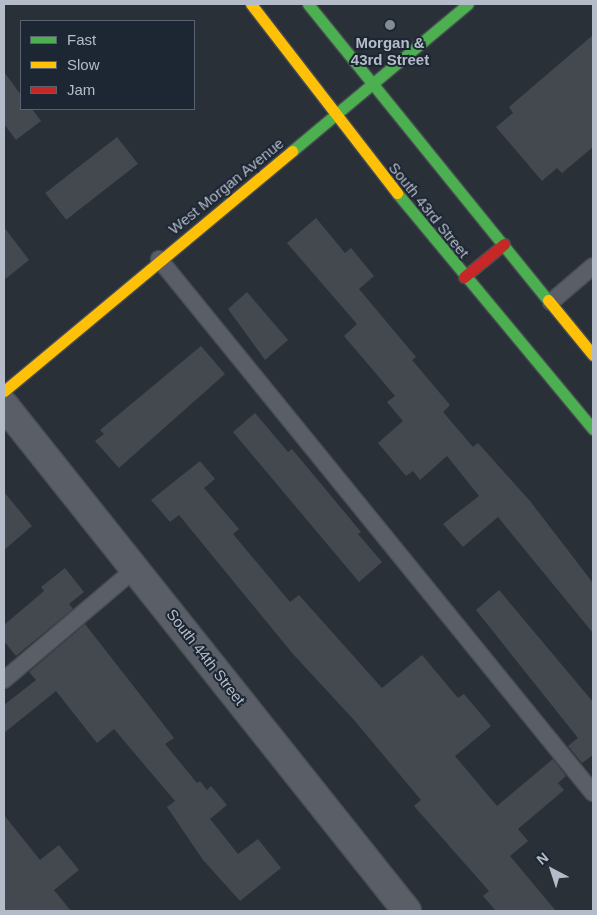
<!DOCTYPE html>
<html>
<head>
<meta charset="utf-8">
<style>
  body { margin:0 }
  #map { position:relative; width:597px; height:915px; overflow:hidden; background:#2a3038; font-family:Helvetica,sans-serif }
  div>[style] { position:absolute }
  .building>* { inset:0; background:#444950; transform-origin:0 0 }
  .roads { filter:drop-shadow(1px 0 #484c53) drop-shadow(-1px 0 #484c53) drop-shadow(0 1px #484c53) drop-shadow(0 -1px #484c53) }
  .lane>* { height:16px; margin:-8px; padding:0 8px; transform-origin:8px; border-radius:8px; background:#5a5e66 }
  .street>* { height:28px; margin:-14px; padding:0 14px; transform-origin:14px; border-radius:14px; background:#5a5e66 }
  .fast>* { height:11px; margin:-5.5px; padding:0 5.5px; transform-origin:5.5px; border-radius:5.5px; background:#4caf50 }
  .slow>* { height:11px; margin:-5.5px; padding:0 5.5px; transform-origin:5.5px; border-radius:5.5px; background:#ffc107 }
  .jam>* { height:11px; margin:-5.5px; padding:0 5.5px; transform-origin:5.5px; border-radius:5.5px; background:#c62828 }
  .dots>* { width:14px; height:14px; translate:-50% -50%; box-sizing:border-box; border:2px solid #1d2633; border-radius:50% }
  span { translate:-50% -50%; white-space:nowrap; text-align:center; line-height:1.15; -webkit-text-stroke:4px #1d2633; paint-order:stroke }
  .poi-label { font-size:15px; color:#b4bcc9; font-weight:700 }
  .street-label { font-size:15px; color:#b4bcc9 }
  .frame { position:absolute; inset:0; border:5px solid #b4bcc9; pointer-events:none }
  .legend { position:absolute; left:20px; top:20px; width:175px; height:90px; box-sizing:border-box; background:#1d2633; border:1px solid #59626f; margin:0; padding:6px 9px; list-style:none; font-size:15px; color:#b4bcc9 }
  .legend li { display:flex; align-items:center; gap:10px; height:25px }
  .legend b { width:25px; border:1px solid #59626f }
  .north { position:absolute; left:527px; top:845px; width:50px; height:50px; -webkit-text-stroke:4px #1d2633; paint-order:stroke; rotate:320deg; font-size:14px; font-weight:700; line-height:20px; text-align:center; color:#b4bcc9 }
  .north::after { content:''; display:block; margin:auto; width:18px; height:22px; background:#b4bcc9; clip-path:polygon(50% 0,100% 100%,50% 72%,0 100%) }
</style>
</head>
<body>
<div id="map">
  <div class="building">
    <div style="clip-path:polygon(593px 35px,593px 147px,562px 173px,557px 168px,542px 181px,496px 127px,513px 113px,509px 107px)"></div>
    <div style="clip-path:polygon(4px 72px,21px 95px,21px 109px,32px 109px,41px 121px,16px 140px,4px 124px)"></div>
    <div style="left:117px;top:137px;width:34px;height:91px;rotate:52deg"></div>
    <div style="clip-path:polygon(316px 218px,345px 253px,351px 248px,374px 276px,359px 289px,416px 357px,412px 360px,450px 405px,443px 412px,473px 447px,478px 443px,530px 501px,593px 583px,593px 633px,498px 517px,463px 547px,443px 524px,479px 496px,447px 456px,420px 480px,413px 471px,406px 476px,378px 443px,403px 421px,387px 402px,395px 396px,344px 336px,357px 324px,287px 243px)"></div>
    <div style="clip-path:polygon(4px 227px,29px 260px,4px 280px)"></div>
    <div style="clip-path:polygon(247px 292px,288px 340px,265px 360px,228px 309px)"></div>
    <div style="clip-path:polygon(201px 346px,225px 374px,119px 468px,95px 441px,104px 434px,100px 430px)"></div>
    <div style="clip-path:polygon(255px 413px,288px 452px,292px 449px,361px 532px,358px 534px,382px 562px,359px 582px,233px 432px)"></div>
    <div style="clip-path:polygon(200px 461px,215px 479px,204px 488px,239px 529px,233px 534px,290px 602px,299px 595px,382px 688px,422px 655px,458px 698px,464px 694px,491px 726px,455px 756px,497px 806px,553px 759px,566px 776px,558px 783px,564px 790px,518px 829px,528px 841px,510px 856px,556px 911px,496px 911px,483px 896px,489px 891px,414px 806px,421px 800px,354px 720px,293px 654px,179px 515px,170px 522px,151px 500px)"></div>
    <div style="clip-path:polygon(4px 492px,32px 526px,4px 550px)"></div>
    <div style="clip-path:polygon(65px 568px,84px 592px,69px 604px,73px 609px,16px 656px,4px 641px,4px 625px,44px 591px,41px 587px)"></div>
    <div style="clip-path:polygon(499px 590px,593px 702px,593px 755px,582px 763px,568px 746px,578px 738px,476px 610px)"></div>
    <div style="clip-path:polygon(85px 624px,174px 738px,165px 744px,197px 783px,200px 781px,207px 790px,211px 786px,227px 805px,210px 819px,238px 854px,258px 839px,281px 868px,240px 901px,203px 860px,167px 807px,175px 801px,114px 729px,97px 743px,56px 691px,4px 733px,4px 705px,36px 680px,29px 672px)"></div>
    <div style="clip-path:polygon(4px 815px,40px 860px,59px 845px,79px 870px,54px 890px,71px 911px,4px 911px)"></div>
  </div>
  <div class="roads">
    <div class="lane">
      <div style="left:159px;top:259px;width:688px;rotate:50.9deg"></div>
      <div style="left:551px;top:302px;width:55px;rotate:-40.6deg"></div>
      <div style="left:4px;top:680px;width:173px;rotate:-40.3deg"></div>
    </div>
    <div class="street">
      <div style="left:4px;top:405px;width:647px;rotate:51.46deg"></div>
    </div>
    <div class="fast">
      <div style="left:308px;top:4px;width:381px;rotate:51deg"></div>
      <div style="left:292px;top:151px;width:229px;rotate:-39.9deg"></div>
      <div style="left:397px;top:193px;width:307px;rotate:50.3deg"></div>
    </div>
    <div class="slow">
      <div style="left:251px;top:4px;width:239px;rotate:52.3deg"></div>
      <div style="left:548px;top:300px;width:71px;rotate:50.7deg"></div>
      <div style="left:4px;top:391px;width:375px;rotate:-39.8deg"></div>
    </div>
    <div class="jam">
      <div style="left:464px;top:277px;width:52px;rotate:-39.5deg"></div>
    </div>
  </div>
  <div class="dots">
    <div style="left:390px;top:25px;background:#848b96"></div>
  </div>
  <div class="poi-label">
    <span style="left:390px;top:51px">Morgan &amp;<br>43rd Street</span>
  </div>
  <div class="street-label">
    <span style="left:226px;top:186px;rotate:-39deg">West Morgan Avenue</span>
    <span style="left:429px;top:210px;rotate:51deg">South 43rd Street</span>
    <span style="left:206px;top:657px;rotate:52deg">South 44th Street</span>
  </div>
  <div class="frame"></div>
  <ul class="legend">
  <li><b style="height:6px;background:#4caf50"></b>Fast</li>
  <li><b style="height:6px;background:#ffc107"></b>Slow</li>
  <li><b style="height:6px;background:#c62828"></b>Jam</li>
  </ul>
  <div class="north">N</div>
</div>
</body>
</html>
